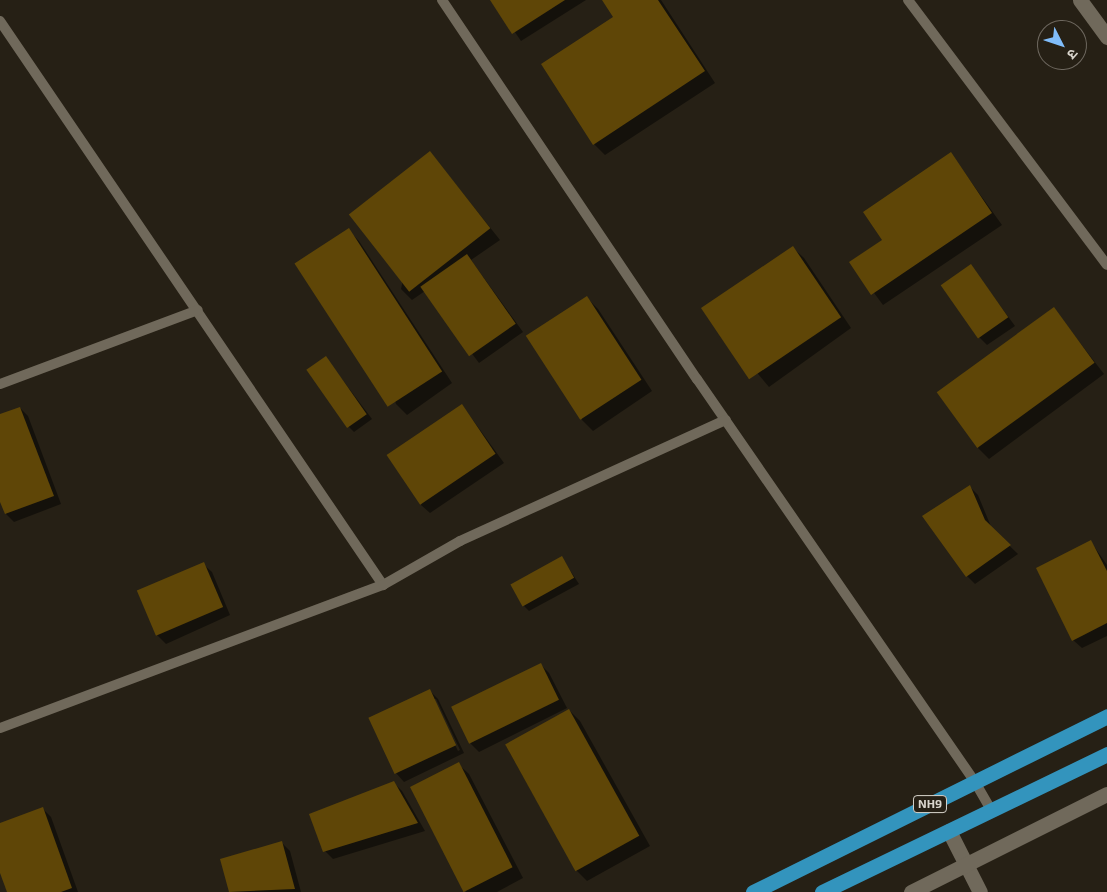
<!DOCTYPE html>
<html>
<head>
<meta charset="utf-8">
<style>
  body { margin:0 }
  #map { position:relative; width:1107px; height:892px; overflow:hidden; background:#262015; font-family:"Exo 2","Noto Sans Devanagari",sans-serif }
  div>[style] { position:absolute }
  .shadow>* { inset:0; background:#0007 }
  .building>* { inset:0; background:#5f4607; transform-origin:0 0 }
  .lane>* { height:10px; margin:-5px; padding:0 5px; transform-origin:5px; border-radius:5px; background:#70695b }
  .street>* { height:15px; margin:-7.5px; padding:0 7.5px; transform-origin:7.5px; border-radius:7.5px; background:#70695b }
  .secondary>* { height:15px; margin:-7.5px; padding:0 7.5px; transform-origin:7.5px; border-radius:7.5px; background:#70695b }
  .highway>* { height:15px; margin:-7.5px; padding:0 7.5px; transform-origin:7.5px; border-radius:7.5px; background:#3394bd }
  span { translate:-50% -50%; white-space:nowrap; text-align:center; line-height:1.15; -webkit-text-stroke:4px #262015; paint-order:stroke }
  .shield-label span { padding:1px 4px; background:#262015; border:1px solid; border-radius:4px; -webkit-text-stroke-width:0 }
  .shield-label { font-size:12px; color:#d9d5cd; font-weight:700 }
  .north { position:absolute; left:1037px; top:20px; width:50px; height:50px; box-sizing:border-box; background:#262015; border:1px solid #6e685f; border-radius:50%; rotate:131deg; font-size:14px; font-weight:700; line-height:20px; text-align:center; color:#d9d5cd }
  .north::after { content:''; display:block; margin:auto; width:18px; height:22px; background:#80bdfa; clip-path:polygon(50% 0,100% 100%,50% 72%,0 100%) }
</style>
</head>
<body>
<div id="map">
  <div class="shadow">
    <div style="clip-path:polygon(493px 0,586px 0,521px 41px)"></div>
    <div style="clip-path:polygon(604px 0,661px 0,715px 83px,605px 155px,594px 144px,542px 65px,615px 17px)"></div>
    <div style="clip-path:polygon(430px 152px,500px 240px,471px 260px,523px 332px,479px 363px,425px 291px,412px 300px,401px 289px)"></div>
    <div style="clip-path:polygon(951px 154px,1002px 225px,883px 305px,851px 262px,883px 240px)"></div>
    <div style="clip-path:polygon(348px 230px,359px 241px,452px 383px,407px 415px,396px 404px)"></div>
    <div style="clip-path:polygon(793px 248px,804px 258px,851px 328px,769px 387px,704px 310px)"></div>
    <div style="clip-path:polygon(971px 266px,1015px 326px,987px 345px,979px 337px)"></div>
    <div style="clip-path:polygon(587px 298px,598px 309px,652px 391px,593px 431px,582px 420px)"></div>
    <div style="clip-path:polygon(1054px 309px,1104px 374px,989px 459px,978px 448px)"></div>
    <div style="clip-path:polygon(326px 358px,372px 419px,354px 432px,349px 427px)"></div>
    <div style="clip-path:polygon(462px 405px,504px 463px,430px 513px,421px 505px)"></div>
    <div style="clip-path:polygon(20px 408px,28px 416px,61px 504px,14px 522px,6px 514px,0 498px,0 416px)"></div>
    <div style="clip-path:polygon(970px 487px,978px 495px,992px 529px,1018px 554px,975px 584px,967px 576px)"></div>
    <div style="clip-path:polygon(1091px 542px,1107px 565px,1107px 636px,1082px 648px,1073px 640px)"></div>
    <div style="clip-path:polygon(562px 558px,579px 584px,529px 611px,524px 606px)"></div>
    <div style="clip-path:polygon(203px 564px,212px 572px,230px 615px,166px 644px,157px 635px,138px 592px)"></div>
    <div style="clip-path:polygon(541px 665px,549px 673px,567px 708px,479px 752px,471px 744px,453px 709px)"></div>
    <div style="clip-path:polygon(evenodd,430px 691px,438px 699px,464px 753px,404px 782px,396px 773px,370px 720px,430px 691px,433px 699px,436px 699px,460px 750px,458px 751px,433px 699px)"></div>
    <div style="clip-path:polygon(569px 710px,580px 721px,650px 846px,587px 881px,576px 870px,506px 746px)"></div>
    <div style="clip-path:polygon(458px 764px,469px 774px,523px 878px,497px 892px,466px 892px,412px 788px)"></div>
    <div style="clip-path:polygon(394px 783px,402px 791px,425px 831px,333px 859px,325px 851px)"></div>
    <div style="clip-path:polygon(43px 809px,51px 817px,78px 892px,8px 892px,0 870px,0 824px)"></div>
    <div style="clip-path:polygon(282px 843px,290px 851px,301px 892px,230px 892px,221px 860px)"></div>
  </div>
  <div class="building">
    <div style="clip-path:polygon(490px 0,565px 0,512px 34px)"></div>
    <div style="clip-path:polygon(602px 0,658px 0,705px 71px,593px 145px,541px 64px,613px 17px)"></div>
    <div style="left:430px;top:151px;width:98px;height:103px;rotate:52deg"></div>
    <div style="clip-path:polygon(951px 152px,992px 213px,871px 295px,849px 262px,882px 240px,863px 212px)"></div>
    <div style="left:349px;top:228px;width:171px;height:65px;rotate:57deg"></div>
    <div style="left:793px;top:246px;width:86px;height:111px;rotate:56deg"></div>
    <div style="left:467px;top:254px;width:85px;height:57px;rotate:55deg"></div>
    <div style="left:971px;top:264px;width:65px;height:37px;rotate:55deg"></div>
    <div style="left:587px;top:296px;width:100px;height:73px;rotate:57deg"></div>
    <div style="left:1054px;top:307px;width:69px;height:145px;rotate:54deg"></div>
    <div style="left:326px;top:356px;width:71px;height:24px;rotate:55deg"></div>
    <div style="left:462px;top:404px;width:60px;height:91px;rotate:56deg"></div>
    <div style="clip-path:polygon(20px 407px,54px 496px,5px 514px,0 502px,0 414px)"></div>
    <div style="clip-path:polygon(970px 485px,985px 520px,1011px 545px,966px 577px,922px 516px)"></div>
    <div style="clip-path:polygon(1091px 540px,1107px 571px,1107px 623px,1072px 641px,1036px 568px)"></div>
    <div style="left:562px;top:556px;width:25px;height:59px;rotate:61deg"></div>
    <div style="left:204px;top:562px;width:49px;height:73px;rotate:67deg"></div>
    <div style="left:541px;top:663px;width:41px;height:100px;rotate:64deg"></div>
    <div style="left:430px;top:689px;width:62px;height:68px;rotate:65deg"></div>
    <div style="left:569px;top:709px;width:145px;height:73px;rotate:61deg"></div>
    <div style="left:459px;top:762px;width:118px;height:55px;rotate:63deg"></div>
    <div style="clip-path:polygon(394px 781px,418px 823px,323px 852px,309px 814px)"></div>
    <div style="clip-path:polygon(43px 807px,72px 888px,61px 892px,7px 892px,0 873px,0 823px)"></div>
    <div style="clip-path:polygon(282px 841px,295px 889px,229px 892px,220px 859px)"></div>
  </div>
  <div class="lane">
    <div style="left:442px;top:0;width:457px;rotate:56.1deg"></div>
    <div style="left:697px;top:379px;width:490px;rotate:55.4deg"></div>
    <div style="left:975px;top:782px;width:32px;rotate:60deg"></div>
    <div style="left:908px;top:0;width:331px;rotate:53.1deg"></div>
    <div style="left:0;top:21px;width:682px;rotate:55.82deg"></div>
    <div style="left:0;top:384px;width:211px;rotate:-20.5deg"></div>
    <div style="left:0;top:728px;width:409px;rotate:-20.5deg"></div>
    <div style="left:383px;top:585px;width:89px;rotate:-29.7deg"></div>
    <div style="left:460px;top:541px;width:292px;rotate:-24.5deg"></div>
  </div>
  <div class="street">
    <div style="left:949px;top:831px;width:68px;rotate:63.1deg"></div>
    <div style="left:911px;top:892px;width:219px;rotate:-26.6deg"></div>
  </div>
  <div class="secondary">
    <div style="left:1080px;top:0;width:46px;rotate:53.9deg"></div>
  </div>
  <div class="highway">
    <div style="left:753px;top:892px;width:395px;rotate:-26.4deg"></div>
    <div style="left:822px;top:892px;width:317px;rotate:-25.8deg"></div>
  </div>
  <div class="shield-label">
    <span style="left:930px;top:804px">NH9</span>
  </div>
  <div class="north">उ</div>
</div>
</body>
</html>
